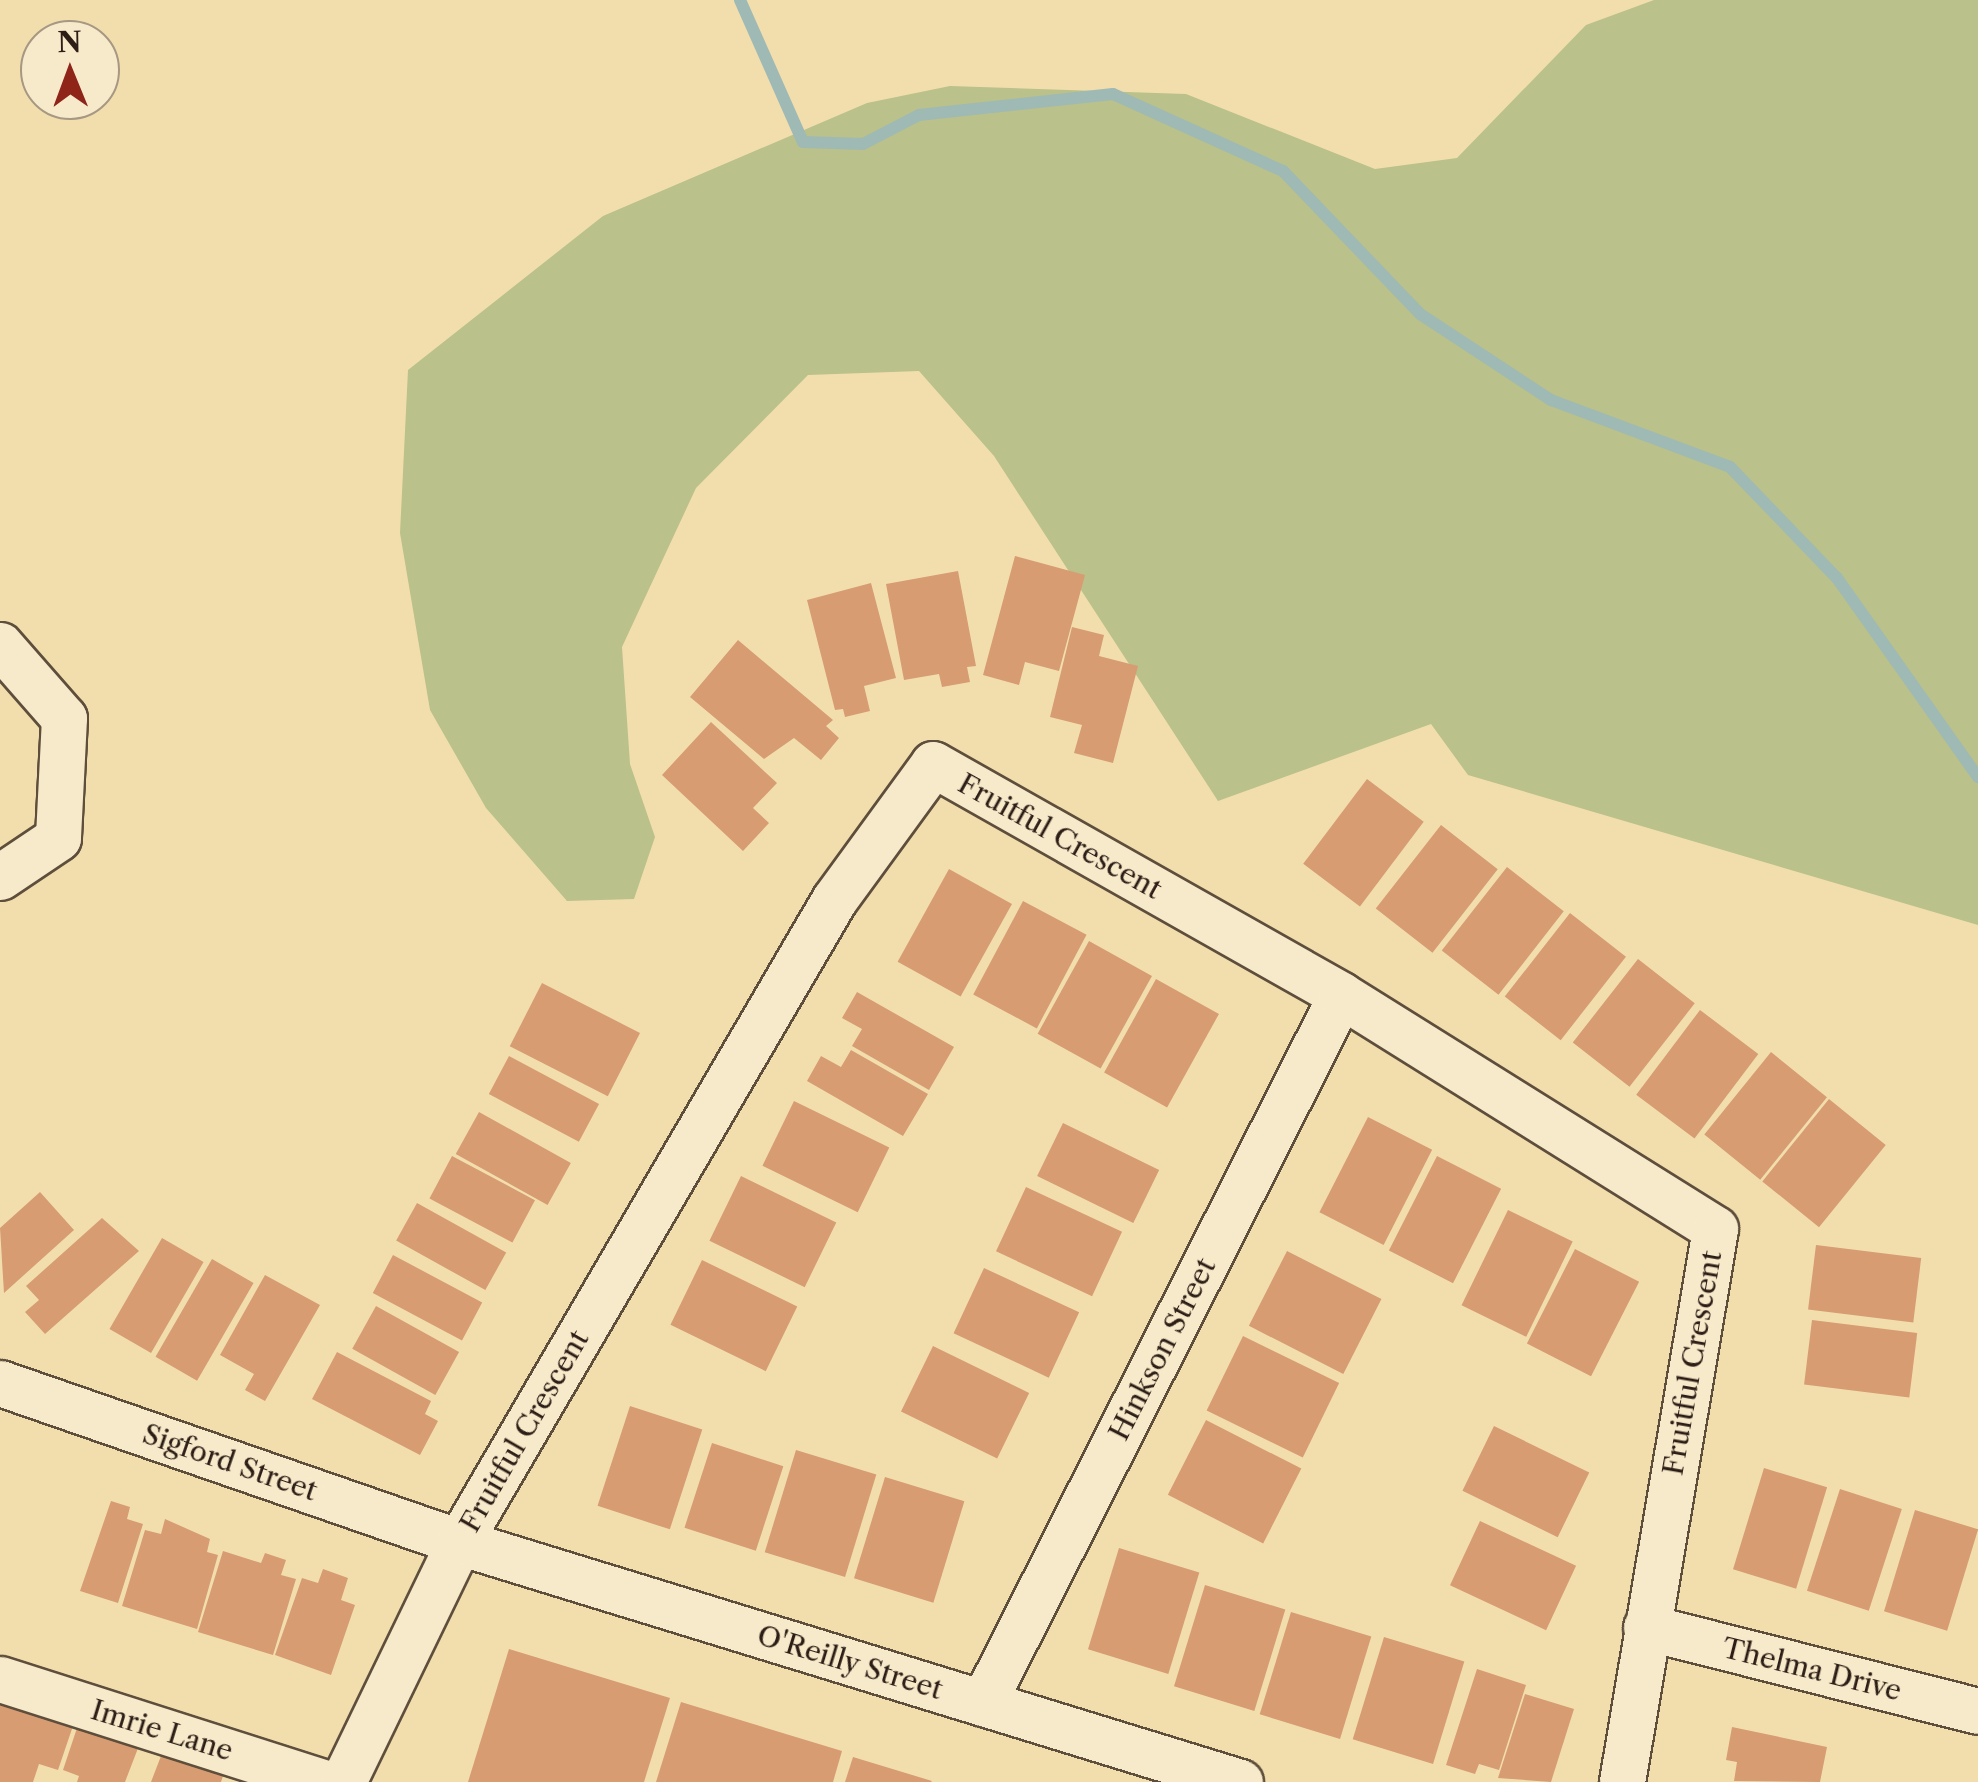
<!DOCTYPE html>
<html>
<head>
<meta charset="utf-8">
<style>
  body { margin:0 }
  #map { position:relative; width:1978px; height:1782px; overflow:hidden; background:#f2dead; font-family:"Libre Caslon Text",serif }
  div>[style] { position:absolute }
  .green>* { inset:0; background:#bac18a }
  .stream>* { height:12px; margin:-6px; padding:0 6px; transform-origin:6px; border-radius:6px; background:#9fbab4 }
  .building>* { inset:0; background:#d79c71; transform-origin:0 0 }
  .roads { filter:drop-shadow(2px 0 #5e4e3c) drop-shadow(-2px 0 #5e4e3c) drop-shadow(0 2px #5e4e3c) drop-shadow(0 -2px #5e4e3c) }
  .minor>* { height:45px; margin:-22.5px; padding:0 22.5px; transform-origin:22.5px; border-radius:22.5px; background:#f7eaca }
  span { translate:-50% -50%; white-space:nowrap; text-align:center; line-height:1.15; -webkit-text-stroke:10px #f7eaca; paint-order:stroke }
  .street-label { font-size:28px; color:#2c1e16 }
  .north { position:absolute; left:20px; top:20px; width:100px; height:100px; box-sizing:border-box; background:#f7eaca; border:2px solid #a69882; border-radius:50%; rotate:359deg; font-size:28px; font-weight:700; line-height:40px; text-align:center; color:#2c1e16 }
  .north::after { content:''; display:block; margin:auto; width:35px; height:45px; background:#8f2418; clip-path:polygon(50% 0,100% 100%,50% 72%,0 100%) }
</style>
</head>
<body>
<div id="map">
  <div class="green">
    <div style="clip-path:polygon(1654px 0,1978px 0,1978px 925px,1468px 775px,1431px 724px,1218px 801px,994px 456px,919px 371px,808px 375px,696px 488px,622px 647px,630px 764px,655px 837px,634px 899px,567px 901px,486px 808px,430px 710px,400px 533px,408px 370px,603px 216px,867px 103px,950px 86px,1186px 94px,1375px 169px,1457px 158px,1586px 25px)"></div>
  </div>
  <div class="stream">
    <div style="left:740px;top:0;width:155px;rotate:66.1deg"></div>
    <div style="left:803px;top:142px;width:60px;rotate:1.9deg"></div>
    <div style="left:863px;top:144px;width:63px;rotate:-27.4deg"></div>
    <div style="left:919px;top:115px;width:195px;rotate:-6.2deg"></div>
    <div style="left:1113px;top:94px;width:187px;rotate:24.4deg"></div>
    <div style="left:1283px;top:171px;width:198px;rotate:46.2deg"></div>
    <div style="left:1420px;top:314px;width:157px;rotate:33.3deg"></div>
    <div style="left:1551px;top:400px;width:191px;rotate:20.5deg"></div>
    <div style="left:1730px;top:467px;width:154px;rotate:46.1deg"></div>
    <div style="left:1837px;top:578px;width:244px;rotate:54.7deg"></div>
  </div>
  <div class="building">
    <div style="clip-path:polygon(1015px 556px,1085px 575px,1059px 671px,1025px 662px,1019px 685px,983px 675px)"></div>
    <div style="clip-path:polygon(958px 571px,976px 666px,967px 667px,970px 682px,942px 687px,939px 674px,904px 680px,886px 584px)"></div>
    <div style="clip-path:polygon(871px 583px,896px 678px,864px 686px,870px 711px,845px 717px,843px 709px,835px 710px,807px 600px)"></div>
    <div style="clip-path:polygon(1072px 627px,1104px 635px,1099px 656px,1138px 666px,1113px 763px,1074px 753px,1082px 725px,1050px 717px)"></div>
    <div style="clip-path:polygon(738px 640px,833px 720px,826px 726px,839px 738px,821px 760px,794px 738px,764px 759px,690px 697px)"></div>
    <div style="clip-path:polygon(711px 722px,777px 783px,753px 808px,769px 823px,743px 851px,662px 775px)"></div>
    <div style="left:1367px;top:779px;width:71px;height:106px;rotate:37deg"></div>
    <div style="left:1441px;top:825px;width:72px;height:106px;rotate:38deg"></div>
    <div style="left:1507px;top:867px;width:72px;height:106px;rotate:38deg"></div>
    <div style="left:949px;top:869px;width:72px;height:106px;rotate:29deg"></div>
    <div style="left:1023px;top:901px;width:72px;height:106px;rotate:28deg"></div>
    <div style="left:1570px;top:913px;width:71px;height:106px;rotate:38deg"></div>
    <div style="left:1089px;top:941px;width:72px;height:106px;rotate:29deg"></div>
    <div style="left:1638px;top:959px;width:72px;height:106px;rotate:38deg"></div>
    <div style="left:1156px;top:979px;width:72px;height:107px;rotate:29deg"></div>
    <div style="left:542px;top:983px;width:110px;height:71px;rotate:27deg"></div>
    <div style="clip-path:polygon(857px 992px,954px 1047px,929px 1090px,852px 1046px,862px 1029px,842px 1018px)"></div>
    <div style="left:1700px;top:1010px;width:73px;height:106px;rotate:37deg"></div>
    <div style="clip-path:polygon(851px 1050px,928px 1094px,903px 1136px,807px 1081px,821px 1056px,841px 1067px)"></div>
    <div style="left:1771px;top:1052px;width:72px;height:106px;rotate:39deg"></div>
    <div style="left:509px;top:1056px;width:102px;height:43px;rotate:28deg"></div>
    <div style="left:1829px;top:1099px;width:73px;height:106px;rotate:39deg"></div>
    <div style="left:794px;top:1101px;width:106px;height:72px;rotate:26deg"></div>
    <div style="left:479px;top:1112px;width:105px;height:48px;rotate:29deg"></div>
    <div style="left:1368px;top:1117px;width:72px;height:107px;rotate:27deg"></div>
    <div style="left:1063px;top:1123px;width:107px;height:59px;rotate:26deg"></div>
    <div style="left:452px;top:1156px;width:94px;height:48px;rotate:28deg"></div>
    <div style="left:1437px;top:1156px;width:72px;height:106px;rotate:27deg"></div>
    <div style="left:741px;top:1176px;width:106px;height:72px;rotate:26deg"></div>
    <div style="left:1026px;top:1187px;width:106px;height:71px;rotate:25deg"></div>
    <div style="clip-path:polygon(40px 1192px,74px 1230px,4px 1293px,0 1228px)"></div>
    <div style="left:417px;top:1203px;width:102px;height:43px;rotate:29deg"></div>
    <div style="left:1508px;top:1210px;width:72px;height:106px;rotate:26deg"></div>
    <div style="clip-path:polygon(102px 1218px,139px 1251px,45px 1334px,25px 1312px,39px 1300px,26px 1286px)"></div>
    <div style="left:162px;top:1238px;width:48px;height:105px;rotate:30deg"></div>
    <div style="left:1816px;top:1245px;width:106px;height:65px;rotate:7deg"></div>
    <div style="left:1575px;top:1249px;width:72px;height:106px;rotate:27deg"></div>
    <div style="left:1287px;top:1251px;width:106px;height:84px;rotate:27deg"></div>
    <div style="left:393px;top:1255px;width:101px;height:43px;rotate:28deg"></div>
    <div style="left:212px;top:1259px;width:48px;height:113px;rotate:30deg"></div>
    <div style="left:702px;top:1260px;width:106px;height:72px;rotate:26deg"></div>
    <div style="left:984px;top:1268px;width:105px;height:72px;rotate:25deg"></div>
    <div style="clip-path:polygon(265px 1275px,320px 1305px,265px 1401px,245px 1390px,254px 1374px,220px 1355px)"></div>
    <div style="left:376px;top:1306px;width:95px;height:49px;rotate:29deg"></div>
    <div style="left:1812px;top:1320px;width:106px;height:65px;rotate:7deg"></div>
    <div style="left:1243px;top:1336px;width:107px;height:83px;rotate:26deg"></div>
    <div style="left:933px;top:1346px;width:107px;height:73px;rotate:26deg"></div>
    <div style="clip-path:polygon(337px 1352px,431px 1401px,425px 1414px,438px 1421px,420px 1455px,312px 1399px)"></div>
    <div style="left:630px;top:1406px;width:76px;height:105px;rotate:18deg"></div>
    <div style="left:1206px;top:1420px;width:107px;height:84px;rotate:27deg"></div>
    <div style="left:1494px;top:1426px;width:106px;height:72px;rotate:26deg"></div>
    <div style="left:712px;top:1443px;width:75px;height:89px;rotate:18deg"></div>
    <div style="left:796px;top:1450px;width:84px;height:107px;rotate:17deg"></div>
    <div style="left:1764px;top:1468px;width:66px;height:106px;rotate:17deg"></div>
    <div style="left:885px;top:1477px;width:83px;height:106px;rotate:17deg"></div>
    <div style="left:1840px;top:1489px;width:65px;height:107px;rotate:18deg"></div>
    <div style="clip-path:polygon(111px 1501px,130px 1507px,127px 1519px,143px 1524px,118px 1603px,80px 1591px)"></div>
    <div style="left:1915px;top:1510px;width:66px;height:106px;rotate:17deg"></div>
    <div style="clip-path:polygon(165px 1519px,210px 1539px,207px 1552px,218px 1555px,197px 1629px,122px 1606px,145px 1530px,161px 1534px)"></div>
    <div style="left:1480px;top:1521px;width:106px;height:71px;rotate:25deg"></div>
    <div style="left:1119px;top:1548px;width:84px;height:106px;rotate:17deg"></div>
    <div style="clip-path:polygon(223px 1551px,261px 1563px,265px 1553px,286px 1560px,281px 1575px,296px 1579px,273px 1655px,198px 1632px)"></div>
    <div style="clip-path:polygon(323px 1569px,348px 1578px,341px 1600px,355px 1605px,331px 1675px,275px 1655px,302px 1578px,318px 1583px)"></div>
    <div style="left:1205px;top:1585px;width:84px;height:106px;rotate:17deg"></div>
    <div style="left:1291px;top:1612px;width:84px;height:107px;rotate:17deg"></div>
    <div style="left:1384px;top:1637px;width:84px;height:107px;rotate:17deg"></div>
    <div style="clip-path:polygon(509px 1649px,670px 1698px,644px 1782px,468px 1782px)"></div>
    <div style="clip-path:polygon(1477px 1669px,1526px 1685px,1499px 1770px,1479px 1764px,1475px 1774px,1446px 1765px)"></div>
    <div style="clip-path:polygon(1525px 1694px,1574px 1709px,1551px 1782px,1498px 1778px)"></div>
    <div style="clip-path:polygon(0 1700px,74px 1723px,58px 1770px,39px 1764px,33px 1782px,0 1782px)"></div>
    <div style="clip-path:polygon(681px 1702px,842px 1751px,833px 1782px,656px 1782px)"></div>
    <div style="clip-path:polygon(78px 1725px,140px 1743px,125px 1782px,77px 1782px,79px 1776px,63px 1770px)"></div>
    <div style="clip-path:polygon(1732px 1727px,1827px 1747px,1820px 1782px,1734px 1781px,1737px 1762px,1726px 1760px)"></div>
    <div style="clip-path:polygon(161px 1756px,223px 1776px,221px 1782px,151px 1782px)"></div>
    <div style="clip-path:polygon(853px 1757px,932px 1781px,931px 1782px,845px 1782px)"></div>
  </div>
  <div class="roads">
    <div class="minor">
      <div style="left:0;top:645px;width:97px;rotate:48.8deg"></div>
      <div style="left:64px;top:718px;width:120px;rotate:92.9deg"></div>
      <div style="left:58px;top:838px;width:70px;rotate:146.1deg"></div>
      <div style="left:0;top:1383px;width:486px;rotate:19.1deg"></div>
      <div style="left:459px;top:1542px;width:817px;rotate:17.08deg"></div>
      <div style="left:1646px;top:1627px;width:342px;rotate:14.2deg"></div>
      <div style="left:0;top:1679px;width:339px;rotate:17.7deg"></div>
      <div style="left:983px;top:1703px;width:793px;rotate:-63.18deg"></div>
      <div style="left:343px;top:1782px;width:267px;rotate:-64.2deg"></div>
      <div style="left:459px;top:1542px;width:743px;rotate:-59.71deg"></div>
      <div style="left:834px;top:900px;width:168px;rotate:-53.9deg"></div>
      <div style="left:933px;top:764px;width:469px;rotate:29.5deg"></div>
      <div style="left:1341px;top:995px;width:441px;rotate:32deg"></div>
      <div style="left:1715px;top:1229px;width:561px;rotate:99.55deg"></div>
    </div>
  </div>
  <div class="street-label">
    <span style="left:1060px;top:836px;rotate:29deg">Fruitful Crescent</span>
    <span style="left:1162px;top:1349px;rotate:-63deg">Hinkson Street</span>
    <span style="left:1692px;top:1363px;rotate:-80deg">Fruitful Crescent</span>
    <span style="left:524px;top:1431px;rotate:-60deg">Fruitful Crescent</span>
    <span style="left:230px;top:1462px;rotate:19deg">Sigford Street</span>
    <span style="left:850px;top:1662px;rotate:17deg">O'Reilly Street</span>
    <span style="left:1812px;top:1669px;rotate:14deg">Thelma Drive</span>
    <span style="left:162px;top:1730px;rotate:17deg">Imrie Lane</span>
  </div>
  <div class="north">N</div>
</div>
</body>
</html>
